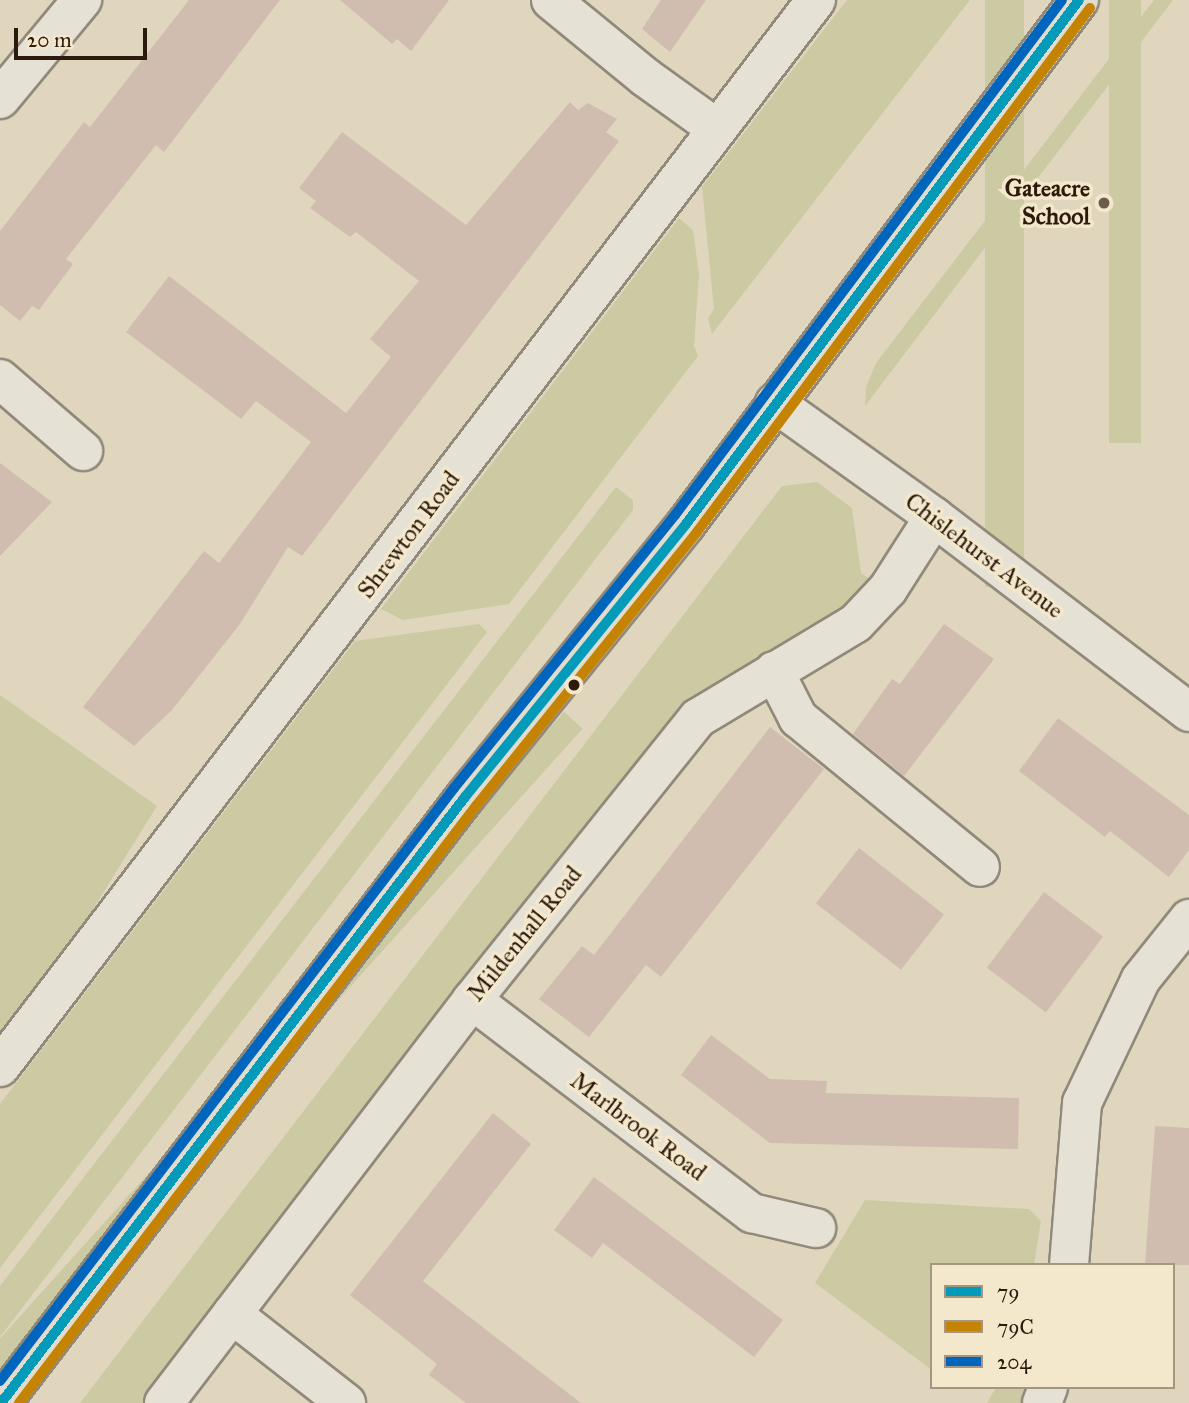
<!DOCTYPE html>
<html>
<head>
<meta charset="utf-8">
<style>
  body { margin:0 }
  #map { position:relative; width:1189px; height:1403px; overflow:hidden; background:#e0d6be; font-family:"IM FELL Great Primer",serif }
  div>[style] { position:absolute }
  .green>* { inset:0; background:#cbcaa2; transform-origin:0 0 }
  .building>* { inset:0; background:#d0bdaf; transform-origin:0 0 }
  .roads { filter:drop-shadow(2px 0 #91897a) drop-shadow(-2px 0 #91897a) drop-shadow(0 2px #91897a) drop-shadow(0 -2px #91897a) }
  .minor>* { height:38px; margin:-19px; padding:0 19px; transform-origin:19px; border-radius:19px; background:#e6e1d5 }
  .major>* { height:38px; margin:-19px; padding:0 19px; transform-origin:19px; border-radius:19px; background:#e2dcce }
  .bus-1>* { height:10px; margin:-5px; padding:0 5px; transform-origin:5px; border-radius:5px; background:#049bbb }
  .bus-2>* { height:10px; margin:-5px; padding:0 5px; transform-origin:5px; border-radius:5px; background:#c48303 }
  .bus-3>* { height:10px; margin:-5px; padding:0 5px; transform-origin:5px; border-radius:5px; background:#0065bd }
  .dots>* { width:19px; height:19px; translate:-50% -50%; box-sizing:border-box; border:4px solid #f4e8cc; border-radius:50% }
  span { translate:-50% -50%; white-space:nowrap; text-align:center; line-height:1.15; -webkit-text-stroke:7px #f4e8cc; paint-order:stroke }
  .poi-label { font-size:24px; color:#2c1b0d; font-weight:700 }
  .right { translate:-100% -50%; text-align:right }
  .street-label { font-size:24px; color:#2c1b0d }
  .legend { position:absolute; left:930px; top:1263px; width:245px; height:126px; box-sizing:border-box; background:#f4e8cc; border:2px solid #a49680; margin:0; padding:9px 12px; list-style:none; font-size:21px; color:#2c1b0d }
  .legend li { display:flex; align-items:center; gap:14px; height:35px }
  .legend b { width:35px; border:2px solid #a49680 }
  .scale { position:absolute; left:14px; top:28px; width:133px; height:32px; box-sizing:border-box; border:4px solid #2c1b0d; border-top:0; padding-left:9px; font-size:21px; line-height:24px; white-space:nowrap; color:#2c1b0d; -webkit-text-stroke:5px #f4e8cc; paint-order:stroke }
</style>
</head>
<body>
<div id="map">
  <div class="green">
    <div style="clip-path:polygon(847px 0,970px 0,712px 334px,708px 318px,714px 309px,702px 187px)"></div>
    <div style="left:985px;top:0;width:39px;height:587px"></div>
    <div style="left:1109px;top:0;width:32px;height:443px"></div>
    <div style="clip-path:polygon(1154px 0,1173px 0,865px 406px,866px 387px,876px 363px)"></div>
    <div style="clip-path:polygon(679px 218px,693px 230px,699px 274px,694px 346px,698px 356px,509px 604px,403px 620px,381px 609px)"></div>
    <div style="clip-path:polygon(817px 482px,852px 508px,861px 573px,870px 579px,839px 614px,676px 711px,144px 1403px,80px 1403px,782px 486px)"></div>
    <div style="clip-path:polygon(616px 487px,633px 500px,633px 510px,0 1337px,0 1286px)"></div>
    <div style="clip-path:polygon(479px 624px,487px 632px,0 1268px,0 1104px,355px 641px)"></div>
    <div style="clip-path:polygon(0 695px,157px 806px,0 1059px)"></div>
    <div style="left:564px;top:712px;width:25px;height:870px;rotate:42deg"></div>
    <div style="clip-path:polygon(865px 1200px,1029px 1209px,1041px 1221px,1034px 1265px,932px 1265px,932px 1370px,815px 1283px)"></div>
    <div style="clip-path:polygon(996px 1387px,1029px 1387px,1023px 1403px,987px 1403px)"></div>
  </div>
  <div class="building">
    <div style="clip-path:polygon(189px 0,280px 0,164px 152px,156px 145px,66px 259px,73px 264px,39px 310px,32px 306px,20px 321px,0 305px,0 231px,84px 122px,90px 127px)"></div>
    <div style="clip-path:polygon(340px 0,449px 0,411px 51px,397px 39px,392px 44px)"></div>
    <div style="clip-path:polygon(661px 0,706px 0,670px 52px,642px 29px)"></div>
    <div style="clip-path:polygon(570px 102px,578px 110px,588px 103px,617px 119px,606px 132px,619px 141px,302px 556px,288px 547px,240px 624px,172px 710px,134px 746px,83px 707px,204px 551px,219px 563px,311px 442px,256px 401px,241px 419px,126px 332px,169px 276px,346px 413px,391px 357px,370px 339px,419px 281px,356px 232px,350px 237px,310px 208px,316px 201px,299px 188px,342px 132px,466px 225px)"></div>
    <div style="clip-path:polygon(0 463px,52px 502px,0 556px)"></div>
    <div style="clip-path:polygon(944px 624px,994px 659px,904px 776px,853px 734px,892px 679px,900px 684px)"></div>
    <div style="clip-path:polygon(1058px 718px,1189px 815px,1189px 850px,1169px 877px,1110px 831px,1105px 837px,1019px 771px)"></div>
    <div style="clip-path:polygon(770px 727px,824px 769px,661px 977px,646px 965px,589px 1037px,539px 999px,582px 946px,594px 955px)"></div>
    <div style="left:859px;top:848px;width:108px;height:70px;rotate:38deg"></div>
    <div style="left:1044px;top:892px;width:74px;height:95px;rotate:37deg"></div>
    <div style="clip-path:polygon(711px 1035px,770px 1079px,827px 1081px,826px 1093px,1019px 1098px,1018px 1149px,770px 1143px,681px 1075px)"></div>
    <div style="clip-path:polygon(493px 1113px,531px 1144px,423px 1281px,581px 1403px,466px 1403px,429px 1375px,437px 1364px,350px 1295px)"></div>
    <div style="clip-path:polygon(1155px 1126px,1189px 1128px,1189px 1265px,1145px 1265px)"></div>
    <div style="clip-path:polygon(594px 1177px,783px 1320px,754px 1357px,603px 1243px,592px 1258px,554px 1230px)"></div>
  </div>
  <div class="roads">
    <div class="minor">
      <div style="left:551px;top:0;width:122px;rotate:39.3deg"></div>
      <div style="left:645px;top:77px;width:87px;rotate:35.7deg"></div>
      <div style="left:0;top:99px;width:129px;rotate:-50.4deg"></div>
      <div style="left:0;top:379px;width:110px;rotate:40.9deg"></div>
      <div style="left:775px;top:403px;width:196px;rotate:35.6deg"></div>
      <div style="left:934px;top:517px;width:321px;rotate:37.4deg"></div>
      <div style="left:774px;top:671px;width:53px;rotate:62.9deg"></div>
      <div style="left:798px;top:718px;width:235px;rotate:39.3deg"></div>
      <div style="left:472px;top:1000px;width:352px;rotate:37.3deg"></div>
      <div style="left:752px;top:1213px;width:66px;rotate:13.2deg"></div>
      <div style="left:0;top:1067px;width:1343px;rotate:-52.59deg"></div>
      <div style="left:1069px;top:1265px;width:163px;rotate:-85.4deg"></div>
      <div style="left:1082px;top:1103px;width:137px;rotate:-64.6deg"></div>
      <div style="left:1141px;top:979px;width:77px;rotate:-51.3deg"></div>
      <div style="left:232px;top:1314px;width:145px;rotate:38deg"></div>
      <div style="left:164px;top:1403px;width:507px;rotate:-52.61deg"></div>
      <div style="left:472px;top:1000px;width:361px;rotate:-51.3deg"></div>
      <div style="left:698px;top:718px;width:184px;rotate:-31deg"></div>
      <div style="left:856px;top:623px;width:47px;rotate:-46.7deg"></div>
      <div style="left:888px;top:589px;width:85px;rotate:-57.4deg"></div>
      <div style="left:1042px;top:1403px;width:17px;rotate:-69deg"></div>
    </div>
    <div class="major">
      <div style="left:1px;top:1403px;width:763px;rotate:-52.56deg"></div>
      <div style="left:465px;top:797px;width:351px;rotate:-51deg"></div>
      <div style="left:686px;top:524px;width:655px;rotate:-53.13deg"></div>
    </div>
  </div>
  <div class="bus-1">
    <div style="left:1px;top:1403px;width:763px;rotate:-52.56deg"></div>
    <div style="left:465px;top:797px;width:351px;rotate:-51deg"></div>
    <div style="left:686px;top:524px;width:655px;rotate:-53.13deg"></div>
  </div>
  <div class="bus-2">
    <div style="left:19px;top:1403px;width:752px;rotate:-52.57deg"></div>
    <div style="left:476px;top:806px;width:352px;rotate:-51.1deg"></div>
    <div style="left:697px;top:532px;width:655px;rotate:-53.13deg"></div>
  </div>
  <div class="bus-3">
    <div style="left:0;top:1381px;width:747px;rotate:-52.56deg"></div>
    <div style="left:454px;top:788px;width:351px;rotate:-51deg"></div>
    <div style="left:675px;top:515px;width:644px;rotate:-53.08deg"></div>
  </div>
  <div class="dots">
    <div style="left:1104px;top:203px;background:#6b5c4b"></div>
    <div style="left:574px;top:685px;background:#2c1b0d"></div>
  </div>
  <div class="poi-label">
    <span class="right" style="left:1090px;top:203px">Gateacre<br>School</span>
  </div>
  <div class="street-label">
    <span style="left:409px;top:535px;rotate:-53deg">Shrewton Road</span>
    <span style="left:984px;top:556px;rotate:37deg">Chislehurst Avenue</span>
    <span style="left:525px;top:934px;rotate:-51deg">Mildenhall Road</span>
    <span style="left:638px;top:1127px;rotate:37deg">Marlbrook Road</span>
  </div>
  <ul class="legend">
  <li><b style="height:9px;background:#049bbb"></b>79</li>
  <li><b style="height:9px;background:#c48303"></b>79C</li>
  <li><b style="height:9px;background:#0065bd"></b>204</li>
  </ul>
  <div class="scale">20 m</div>
</div>
</body>
</html>
